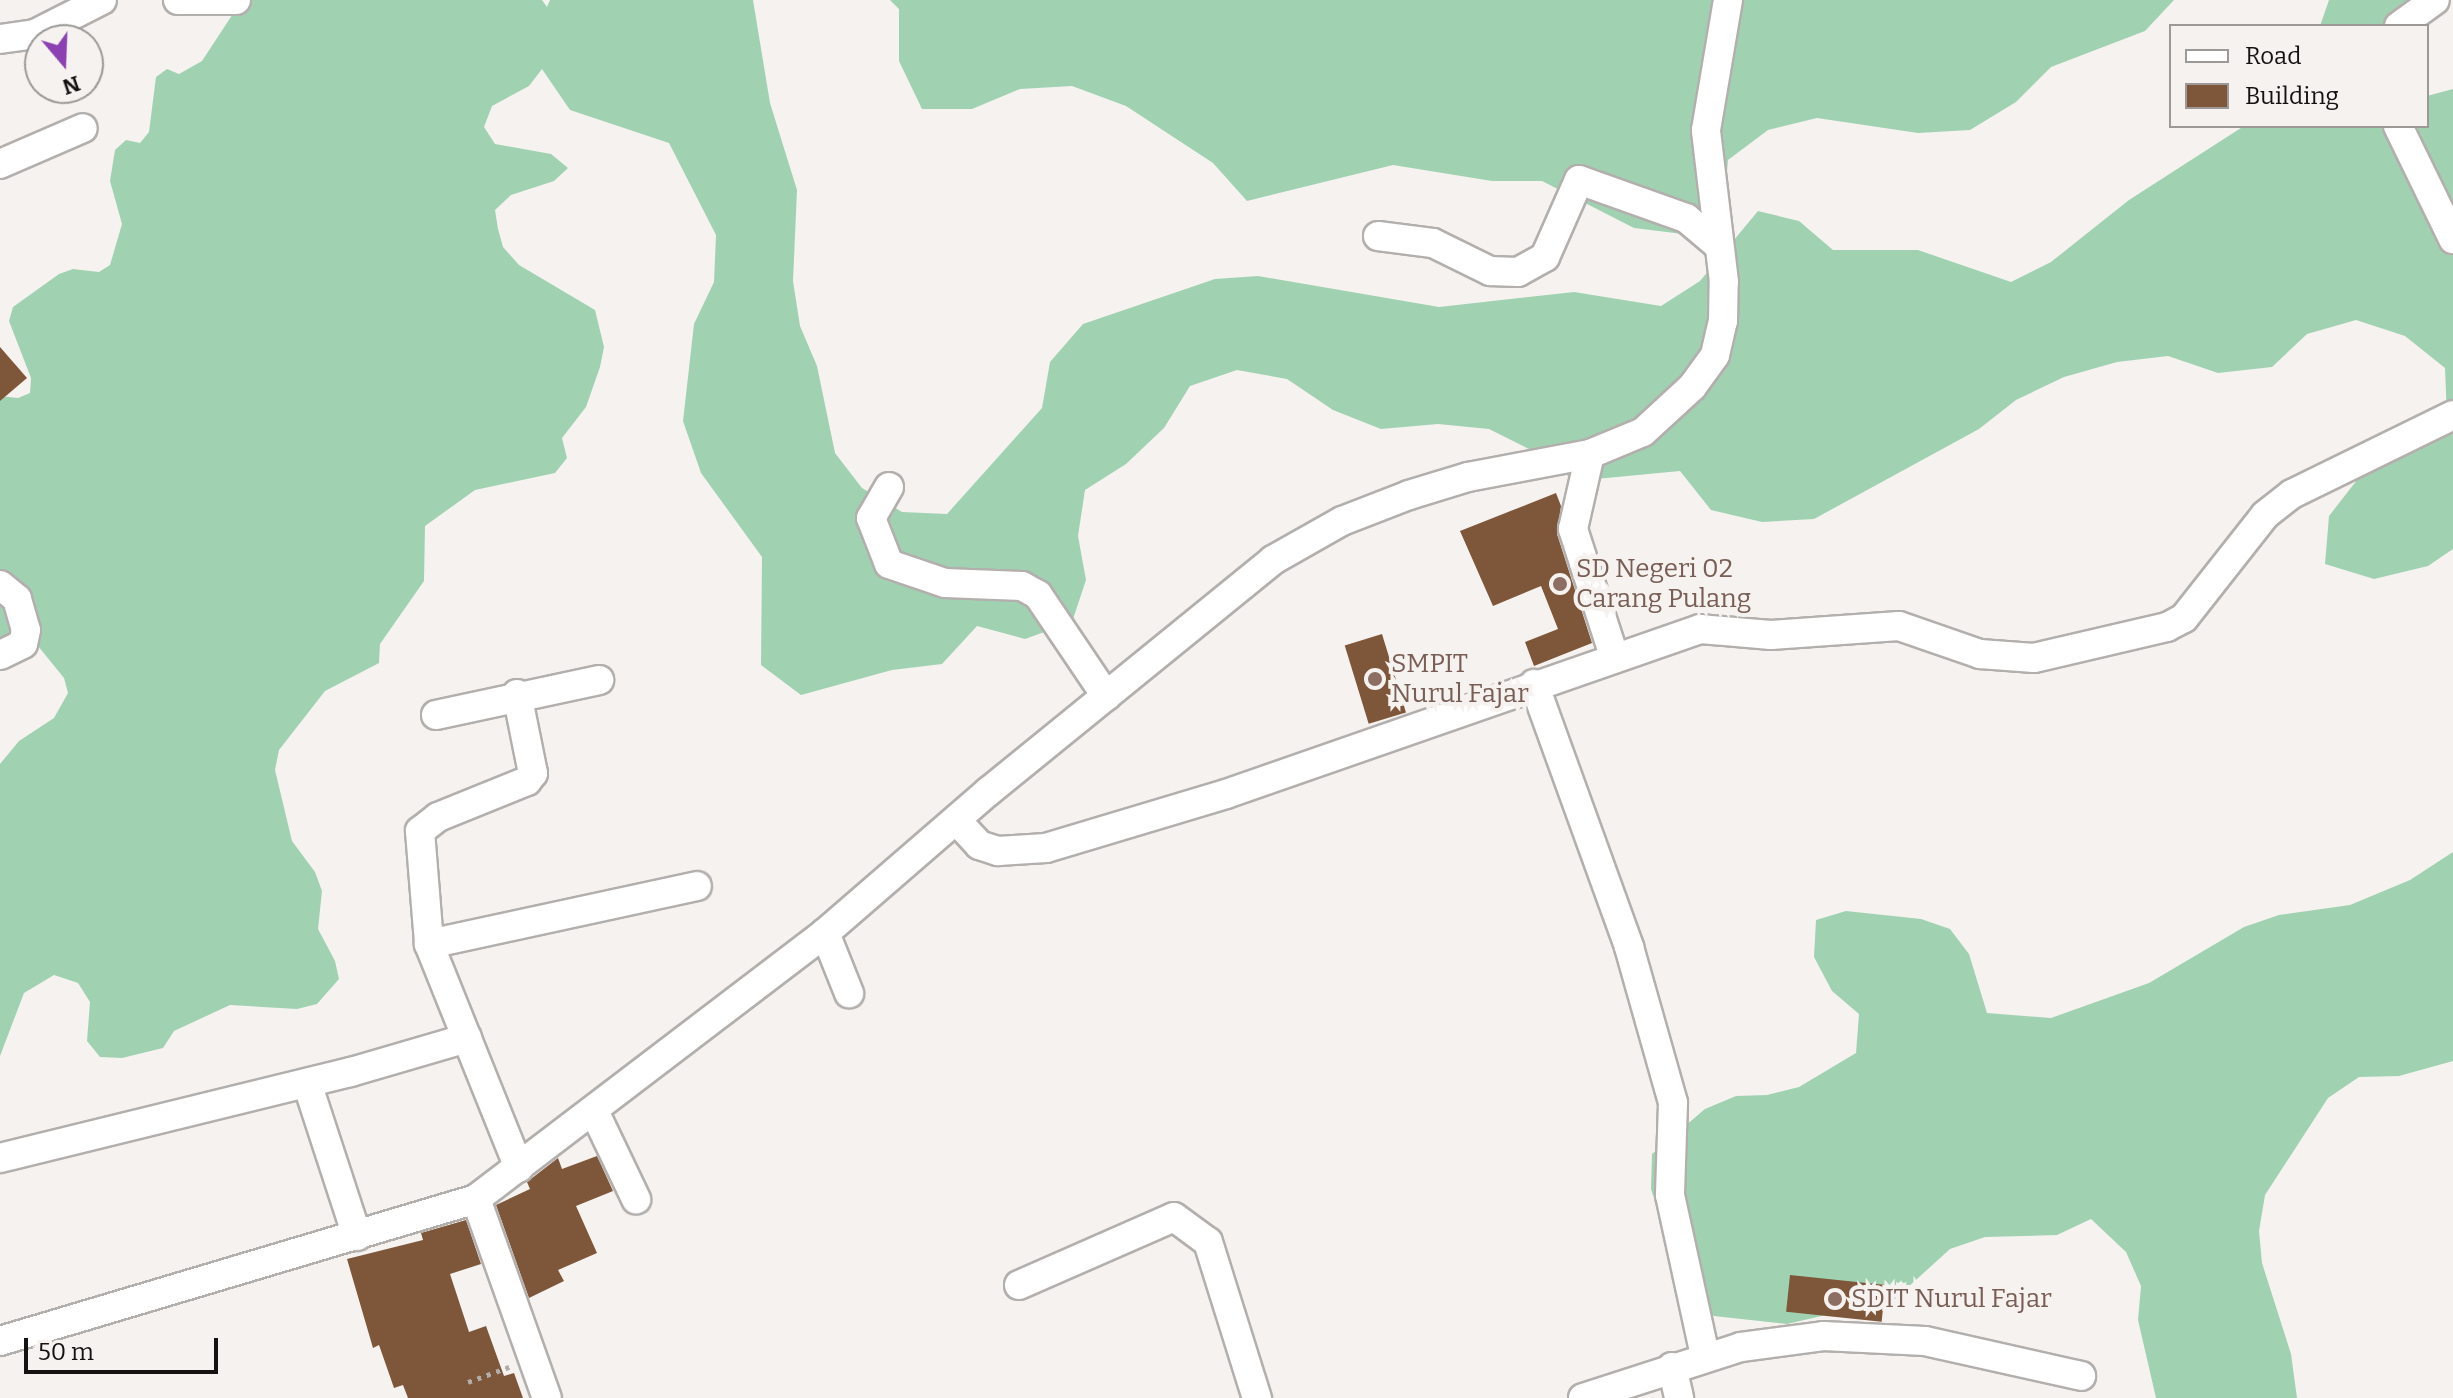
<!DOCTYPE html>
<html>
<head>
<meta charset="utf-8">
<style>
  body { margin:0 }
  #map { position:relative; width:2453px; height:1398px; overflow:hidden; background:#f6f2f0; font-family:Bitter,serif }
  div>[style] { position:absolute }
  .forest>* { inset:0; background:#a0d2b2 }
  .building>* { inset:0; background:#7e5639; transform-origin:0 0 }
  .path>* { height:5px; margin-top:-2.5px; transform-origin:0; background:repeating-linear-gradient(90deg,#b0adab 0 4px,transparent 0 10px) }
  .roads { filter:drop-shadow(2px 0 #b3afad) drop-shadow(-2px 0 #b3afad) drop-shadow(0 2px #b3afad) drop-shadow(0 -2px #b3afad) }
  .minor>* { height:28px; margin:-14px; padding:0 14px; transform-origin:14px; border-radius:14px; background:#fff }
  .dots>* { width:22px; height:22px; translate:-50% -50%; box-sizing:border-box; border:4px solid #f6f2f0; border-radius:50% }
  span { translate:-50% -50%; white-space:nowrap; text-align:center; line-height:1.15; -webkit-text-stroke:8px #f6f2f0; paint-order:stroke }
  .education-label { font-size:26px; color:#785e54 }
  .left { translate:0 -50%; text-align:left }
  .legend { position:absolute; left:2169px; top:24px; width:260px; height:104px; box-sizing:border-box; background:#f6f2f0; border:2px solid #9c9997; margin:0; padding:10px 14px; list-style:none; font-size:24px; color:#141312 }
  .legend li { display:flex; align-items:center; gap:16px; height:40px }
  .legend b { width:40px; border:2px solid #9c9997 }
  .north { position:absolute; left:24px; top:24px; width:80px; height:80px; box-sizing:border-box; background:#f6f2f0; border:2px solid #9c9997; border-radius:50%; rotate:161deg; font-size:22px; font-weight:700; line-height:32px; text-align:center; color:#141312 }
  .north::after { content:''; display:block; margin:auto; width:28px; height:36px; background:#8c41b2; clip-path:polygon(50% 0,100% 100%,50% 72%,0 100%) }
  .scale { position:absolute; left:24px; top:1338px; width:194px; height:36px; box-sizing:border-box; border:4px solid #141312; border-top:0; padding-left:10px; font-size:24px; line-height:28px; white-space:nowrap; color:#141312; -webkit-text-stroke:6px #f6f2f0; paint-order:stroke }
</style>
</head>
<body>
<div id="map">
  <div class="forest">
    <div style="clip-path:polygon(242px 0,542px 0,547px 7px,550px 0,753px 0,770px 103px,797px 190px,793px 281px,800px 326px,817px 366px,835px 453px,862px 488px,902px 512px,947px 514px,1042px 408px,1050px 362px,1083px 324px,1215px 279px,1258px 276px,1439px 307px,1574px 292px,1661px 306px,1700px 281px,1758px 211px,1799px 221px,1833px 250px,1918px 250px,2011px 282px,2051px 262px,2129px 200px,2244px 126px,2427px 126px,2427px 96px,2453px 89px,2453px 549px,2428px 566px,2374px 579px,2325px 564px,2329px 516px,2357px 480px,2393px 447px,2438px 440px,2447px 417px,2445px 368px,2405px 336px,2356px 320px,2307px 334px,2272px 367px,2218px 373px,2168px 356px,2117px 362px,2064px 377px,2016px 400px,1979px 429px,1814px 519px,1762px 522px,1711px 510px,1680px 471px,1575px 481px,1535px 452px,1489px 429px,1438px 424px,1381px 429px,1333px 410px,1287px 379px,1237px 370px,1190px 386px,1164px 428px,1126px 464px,1085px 490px,1078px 536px,1086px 580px,1072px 622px,1025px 639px,977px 626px,942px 664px,892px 670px,801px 695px,761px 665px,762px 557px,701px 473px,683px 421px,694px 324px,714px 282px,716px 235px,669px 143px,570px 110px,542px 69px,529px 86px,492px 106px,484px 127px,495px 144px,551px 154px,568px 168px,554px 181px,511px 195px,495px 210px,498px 229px,503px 247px,519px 265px,595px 310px,604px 347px,600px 367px,586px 407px,562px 438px,567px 458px,555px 473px,475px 490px,425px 526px,424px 581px,380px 644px,379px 663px,325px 691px,279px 750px,275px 770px,292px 841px,315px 872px,322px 891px,318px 929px,335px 961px,339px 979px,317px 1004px,297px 1009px,230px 1005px,174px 1031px,163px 1048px,122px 1058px,100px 1057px,87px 1041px,90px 1002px,78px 983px,54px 975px,24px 993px,0 1056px,0 764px,19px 741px,54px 718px,68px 693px,64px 678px,38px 646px,0 647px,0 396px,18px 398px,30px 393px,31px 378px,9px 321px,13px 307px,59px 274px,73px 269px,99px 272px,110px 265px,122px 224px,110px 181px,115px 150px,126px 140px,140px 143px,149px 132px,156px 77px,167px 69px,179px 74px,202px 61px)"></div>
    <div style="clip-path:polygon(890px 0,2174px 0,2145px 31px,2051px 67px,2016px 102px,1970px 130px,1918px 133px,1817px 118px,1768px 130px,1728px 160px,1724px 206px,1683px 234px,1634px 228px,1542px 181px,1492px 181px,1393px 165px,1247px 201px,1213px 163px,1126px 106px,1072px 86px,1020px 89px,972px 109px,922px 109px,899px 61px,899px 9px)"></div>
    <div style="clip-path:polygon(2329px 0,2432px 0,2419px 26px,2320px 26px)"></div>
    <div style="clip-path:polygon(2453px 852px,2453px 1061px,2399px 1076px,2359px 1077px,2328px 1098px,2265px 1195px,2259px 1231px,2262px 1263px,2291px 1354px,2297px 1398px,2156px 1398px,2138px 1320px,2141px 1286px,2126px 1252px,2091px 1219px,2057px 1235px,1985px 1237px,1950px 1249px,1895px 1299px,1787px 1324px,1714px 1316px,1685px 1292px,1651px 1189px,1652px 1154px,1705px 1109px,1736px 1096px,1767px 1095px,1799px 1087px,1856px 1053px,1859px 1014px,1832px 991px,1814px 957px,1816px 920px,1846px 911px,1921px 919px,1950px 929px,1969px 954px,1987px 1013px,2051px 1018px,2149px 983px,2244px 927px,2279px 915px,2350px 905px,2410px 880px)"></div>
  </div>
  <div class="building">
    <div style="clip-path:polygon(0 347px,27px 378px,0 401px)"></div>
    <div style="clip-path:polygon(1556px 493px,1561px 506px,1557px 534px,1592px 643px,1534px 666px,1525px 642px,1558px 629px,1541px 586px,1493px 606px,1460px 531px)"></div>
    <div style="left:1382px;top:634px;width:82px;height:39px;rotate:73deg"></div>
    <div style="clip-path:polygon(597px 1156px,613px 1191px,576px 1206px,597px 1253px,558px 1270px,564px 1281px,529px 1298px,496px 1205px,530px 1189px,527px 1182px,558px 1158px,562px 1169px)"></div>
    <div style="clip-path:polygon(466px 1220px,481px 1264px,450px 1274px,469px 1332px,486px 1326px,504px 1376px,514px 1373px,523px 1398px,408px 1398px,403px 1385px,394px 1388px,379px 1345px,373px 1348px,347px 1259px,423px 1240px,421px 1233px)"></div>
    <div style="left:1790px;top:1275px;width:96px;height:37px;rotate:6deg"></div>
  </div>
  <div class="path">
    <div style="left:468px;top:1382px;width:44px;rotate:-20.1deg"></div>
  </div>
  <div class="roads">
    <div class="minor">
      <div style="left:178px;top:0;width:58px"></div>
      <div style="left:2399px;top:26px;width:44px;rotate:-35.8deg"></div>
      <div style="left:0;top:39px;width:35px;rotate:-8deg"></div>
      <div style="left:35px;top:34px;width:75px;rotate:-26.9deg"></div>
      <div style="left:2398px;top:126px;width:126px;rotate:64deg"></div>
      <div style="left:0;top:164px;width:90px;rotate:-23.4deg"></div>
      <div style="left:1378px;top:236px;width:55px;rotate:7.3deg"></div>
      <div style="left:1433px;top:243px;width:64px;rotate:26.2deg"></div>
      <div style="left:1490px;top:271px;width:28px;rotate:2deg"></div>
      <div style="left:1518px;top:272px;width:31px;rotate:-29deg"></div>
      <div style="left:1545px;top:257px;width:84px;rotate:-66.2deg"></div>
      <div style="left:1579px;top:180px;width:114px;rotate:19.6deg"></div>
      <div style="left:1686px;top:218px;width:42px;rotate:40.2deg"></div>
      <div style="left:1590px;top:454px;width:77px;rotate:102.8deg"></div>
      <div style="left:1573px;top:529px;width:133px;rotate:72.1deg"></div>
      <div style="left:889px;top:487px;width:36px;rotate:120deg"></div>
      <div style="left:871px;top:518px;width:49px;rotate:68.6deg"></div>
      <div style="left:889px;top:564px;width:59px;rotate:18.7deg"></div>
      <div style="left:945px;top:583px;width:77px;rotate:2.2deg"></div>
      <div style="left:1022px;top:586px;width:18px;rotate:29deg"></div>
      <div style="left:1038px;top:595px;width:122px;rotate:56deg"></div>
      <div style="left:0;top:585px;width:22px;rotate:39deg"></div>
      <div style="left:17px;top:599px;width:32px;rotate:74deg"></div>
      <div style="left:26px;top:630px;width:14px;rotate:102deg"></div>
      <div style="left:23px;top:644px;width:25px;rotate:154deg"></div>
      <div style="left:1534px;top:684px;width:280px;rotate:70.1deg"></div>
      <div style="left:1629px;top:947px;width:162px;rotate:74.2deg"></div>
      <div style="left:1673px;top:1103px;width:92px;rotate:91.9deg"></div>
      <div style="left:1670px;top:1195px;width:165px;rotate:77.7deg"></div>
      <div style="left:517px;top:694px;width:81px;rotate:78.6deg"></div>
      <div style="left:533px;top:773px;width:10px;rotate:127deg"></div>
      <div style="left:527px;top:781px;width:96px;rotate:158deg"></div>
      <div style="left:438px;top:817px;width:23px;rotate:142deg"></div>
      <div style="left:420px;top:831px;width:113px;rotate:85.4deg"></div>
      <div style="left:429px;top:944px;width:241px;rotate:68.1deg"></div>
      <div style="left:436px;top:715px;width:167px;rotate:-12.1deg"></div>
      <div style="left:957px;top:821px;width:33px;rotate:47deg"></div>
      <div style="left:979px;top:845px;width:20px;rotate:18deg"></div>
      <div style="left:998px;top:851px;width:48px;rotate:-3.6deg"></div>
      <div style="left:1046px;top:848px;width:188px;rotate:-16.7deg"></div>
      <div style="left:1226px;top:794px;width:502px;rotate:-19.19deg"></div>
      <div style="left:1700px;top:629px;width:71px;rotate:4.8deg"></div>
      <div style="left:1771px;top:635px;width:128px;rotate:-4deg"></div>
      <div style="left:1899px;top:626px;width:86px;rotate:19.1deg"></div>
      <div style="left:1980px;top:654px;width:54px;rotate:4.2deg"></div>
      <div style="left:2034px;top:658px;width:137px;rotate:-13.1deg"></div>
      <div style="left:2167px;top:627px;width:19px;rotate:-28deg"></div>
      <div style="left:2184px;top:618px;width:131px;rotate:-51.8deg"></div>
      <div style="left:2265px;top:515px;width:34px;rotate:-38deg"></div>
      <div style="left:2292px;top:494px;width:179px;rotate:-26.1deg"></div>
      <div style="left:825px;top:933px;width:65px;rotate:68.2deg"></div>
      <div style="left:429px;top:944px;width:274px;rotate:-12.2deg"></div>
      <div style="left:307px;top:1083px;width:161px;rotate:71.9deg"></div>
      <div style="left:594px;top:1111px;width:98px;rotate:64.5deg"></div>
      <div style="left:0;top:1158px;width:361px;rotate:-13.8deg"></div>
      <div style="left:351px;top:1072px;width:121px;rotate:-16.3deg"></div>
      <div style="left:476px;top:1199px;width:211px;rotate:70.4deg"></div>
      <div style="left:1019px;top:1285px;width:169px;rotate:-23.7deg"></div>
      <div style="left:1174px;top:1217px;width:42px;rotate:36.3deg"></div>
      <div style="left:1208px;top:1242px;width:164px;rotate:72.6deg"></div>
      <div style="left:0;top:1341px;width:497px;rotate:-16.6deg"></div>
      <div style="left:476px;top:1199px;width:439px;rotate:-37.3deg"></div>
      <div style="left:825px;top:933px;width:217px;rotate:-40.9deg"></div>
      <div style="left:989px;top:791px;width:366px;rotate:-39.1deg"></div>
      <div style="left:1273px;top:560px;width:79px;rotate:-29.5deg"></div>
      <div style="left:1342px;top:521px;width:72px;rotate:-21.2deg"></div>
      <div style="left:1409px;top:495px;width:62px;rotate:-17deg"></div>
      <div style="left:1468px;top:477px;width:124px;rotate:-10.7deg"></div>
      <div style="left:1590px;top:454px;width:57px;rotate:-22.5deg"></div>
      <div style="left:1643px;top:432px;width:67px;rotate:-42.6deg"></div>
      <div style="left:1692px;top:387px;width:39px;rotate:-54deg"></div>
      <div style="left:1715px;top:355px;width:35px;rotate:-77deg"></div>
      <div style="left:1723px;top:321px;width:39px;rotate:-89deg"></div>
      <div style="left:1724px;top:282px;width:153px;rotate:-96.8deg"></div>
      <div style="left:1706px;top:130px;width:132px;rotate:-80.4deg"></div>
      <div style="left:1672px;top:1367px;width:32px;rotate:77deg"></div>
      <div style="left:1583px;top:1398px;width:166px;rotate:-17.9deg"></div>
      <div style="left:1741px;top:1347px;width:83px;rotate:-7.6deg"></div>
      <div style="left:1823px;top:1336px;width:102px;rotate:2.8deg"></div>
      <div style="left:1925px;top:1341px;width:160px;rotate:12.6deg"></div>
    </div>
  </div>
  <div class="dots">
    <div style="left:1560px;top:584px;background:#8d6e63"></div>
    <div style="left:1375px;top:679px;background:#8d6e63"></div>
    <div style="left:1835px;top:1299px;background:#8d6e63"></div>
  </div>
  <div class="education-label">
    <span class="left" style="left:1576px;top:584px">SD Negeri 02<br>Carang Pulang</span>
    <span class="left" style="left:1391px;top:679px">SMPIT<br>Nurul Fajar</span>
    <span class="left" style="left:1851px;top:1299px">SDIT Nurul Fajar</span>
  </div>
  <ul class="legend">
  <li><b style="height:10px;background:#fff"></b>Road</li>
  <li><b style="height:22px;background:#7e5639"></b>Building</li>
  </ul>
  <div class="north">N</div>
  <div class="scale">50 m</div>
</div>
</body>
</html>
